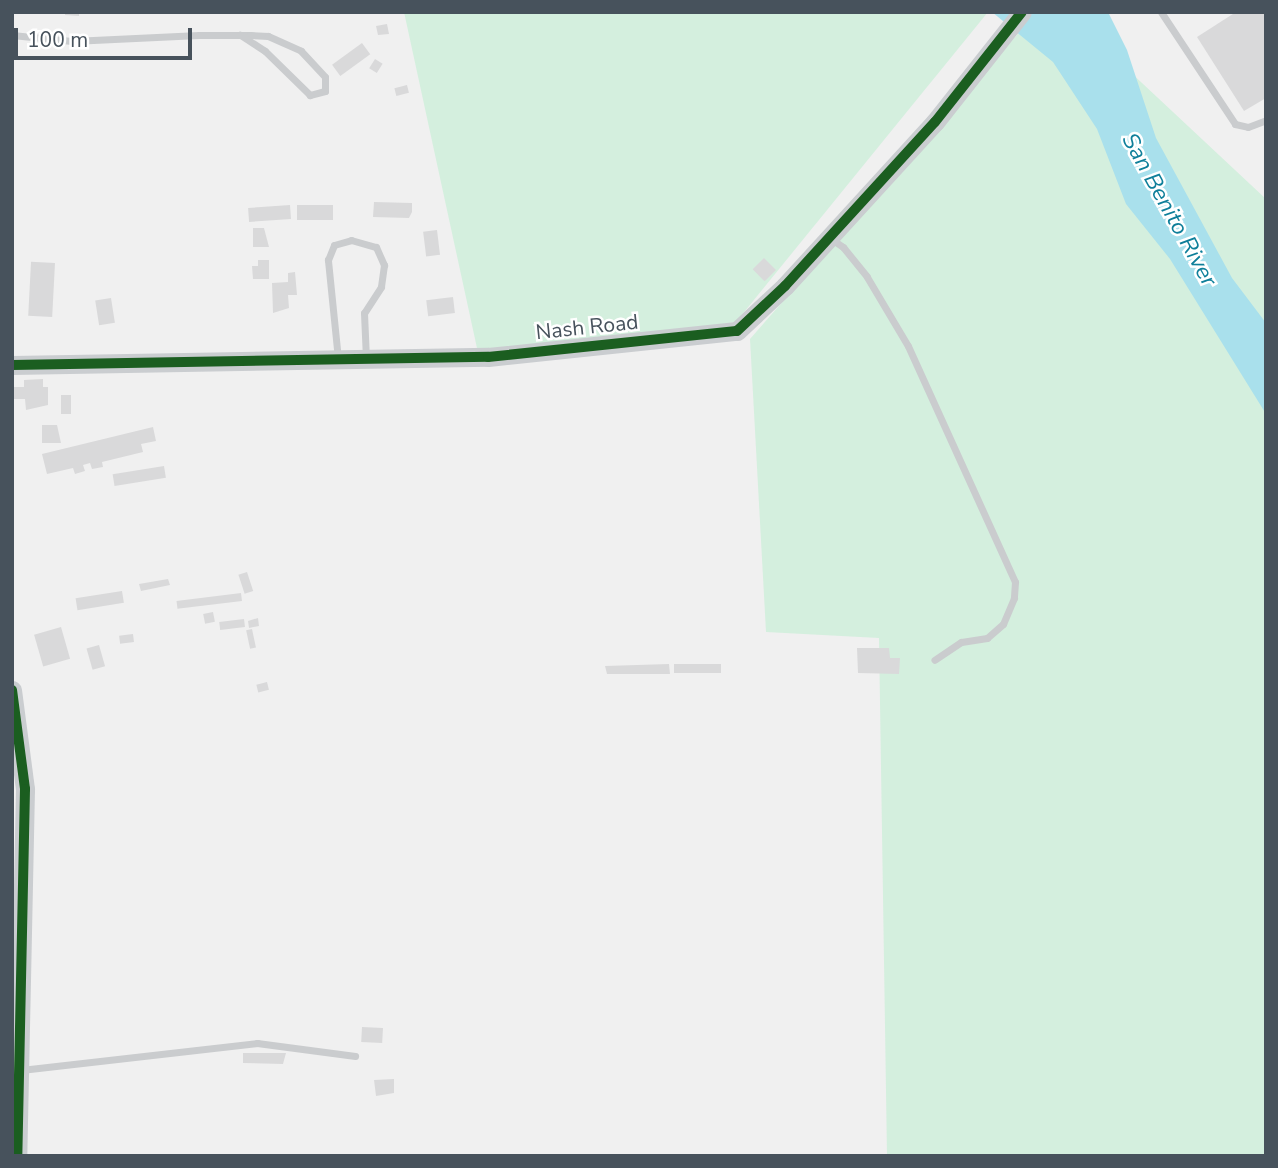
<!DOCTYPE html>
<html>
<head>
<meta charset="utf-8">
<style>
  body { margin:0 }
  #map { position:relative; width:1278px; height:1168px; overflow:hidden; background:#f0f0f0; font-family:"Nunito Sans",sans-serif }
  div>[style] { position:absolute }
  .green>* { inset:0; background:#d4efde }
  .water>* { inset:0; background:#a9e0ec }
  .building>* { inset:0; background:#d9d9da; transform-origin:0 0 }
  .lane>* { height:7px; margin:-3.5px; padding:0 3.5px; transform-origin:3.5px; border-radius:3.5px; background:#caccce }
  .secondary>* { height:19px; margin:-9.5px; padding:0 9.5px; transform-origin:9.5px; border-radius:9.5px; background:#cacdd0 }
  .cycleway>* { height:10px; margin:-5px; padding:0 5px; transform-origin:5px; border-radius:5px; background:#1b5e20 }
  span { translate:-50% -50%; white-space:nowrap; text-align:center; line-height:1.15; -webkit-text-stroke:5px #fff; paint-order:stroke }
  .street-label { font-size:21px; color:#47525c }
  .water-label { font-size:23px; color:#0e7f9a; font-style:italic }
  .frame { position:absolute; inset:0; border:14px solid #47525c; pointer-events:none }
  .scale { position:absolute; left:14px; top:28px; width:178px; height:32px; box-sizing:border-box; border:4px solid #47525c; border-top:0; padding-left:9px; font-size:21px; line-height:24px; white-space:nowrap; color:#47525c; -webkit-text-stroke:5px #fff; paint-order:stroke }
</style>
</head>
<body>
<div id="map">
  <div class="green">
    <div style="clip-path:polygon(404px 12px,988px 12px,736px 322px,480px 362px)"></div>
    <div style="clip-path:polygon(1037px 12px,1111px 54px,1266px 199px,1266px 1156px,887px 1156px,879px 638px,766px 632px,750px 339px)"></div>
  </div>
  <div class="water">
    <div style="clip-path:polygon(992px 12px,1108px 12px,1127px 50px,1156px 138px,1232px 278px,1266px 323px,1266px 414px,1170px 259px,1126px 204px,1097px 129px,1053px 62px)"></div>
  </div>
  <div class="building">
    <div style="clip-path:polygon(65px 12px,79px 12px,79px 16px,65px 15px)"></div>
    <div style="clip-path:polygon(1236px 12px,1266px 12px,1266px 98px,1244px 111px,1197px 37px)"></div>
    <div style="clip-path:polygon(387px 24px,389px 34px,378px 35px,376px 26px)"></div>
    <div style="left:362px;top:43px;width:14px;height:37px;rotate:54deg"></div>
    <div style="left:375px;top:59px;width:9px;height:11px;rotate:32deg"></div>
    <div style="left:407px;top:85px;width:8px;height:13px;rotate:76deg"></div>
    <div style="clip-path:polygon(374px 202px,412px 203px,412px 212px,409px 218px,373px 217px)"></div>
    <div style="left:290px;top:205px;width:14px;height:42px;rotate:86deg"></div>
    <div style="left:297px;top:205px;width:36px;height:15px"></div>
    <div style="clip-path:polygon(253px 228px,264px 228px,269px 247px,253px 247px)"></div>
    <div style="left:437px;top:230px;width:25px;height:14px;rotate:83deg"></div>
    <div style="left:764px;top:258px;width:17px;height:16px;rotate:45deg"></div>
    <div style="clip-path:polygon(258px 260px,269px 260px,269px 279px,253px 279px,252px 266px,258px 266px)"></div>
    <div style="left:55px;top:263px;width:54px;height:24px;rotate:93deg"></div>
    <div style="clip-path:polygon(295px 272px,297px 295px,288px 295px,289px 308px,273px 313px,272px 283px,288px 282px,288px 273px)"></div>
    <div style="left:453px;top:297px;width:16px;height:27px;rotate:83deg"></div>
    <div style="left:111px;top:298px;width:25px;height:16px;rotate:81deg"></div>
    <div style="clip-path:polygon(43px 379px,43px 387px,48px 387px,48px 405px,26px 410px,25px 399px,12px 399px,12px 387px,24px 387px,24px 380px)"></div>
    <div style="left:61px;top:395px;width:10px;height:19px"></div>
    <div style="clip-path:polygon(42px 425px,57px 425px,61px 443px,42px 443px)"></div>
    <div style="clip-path:polygon(153px 427px,156px 441px,141px 444px,143px 452px,102px 462px,103px 467px,92px 469px,90px 463px,83px 465px,85px 471px,75px 474px,73px 468px,47px 474px,42px 454px)"></div>
    <div style="left:164px;top:466px;width:12px;height:52px;rotate:81deg"></div>
    <div style="left:247px;top:572px;width:20px;height:9px;rotate:72deg"></div>
    <div style="clip-path:polygon(168px 579px,170px 585px,141px 591px,139px 584px)"></div>
    <div style="left:122px;top:591px;width:12px;height:47px;rotate:81deg"></div>
    <div style="left:241px;top:593px;width:8px;height:65px;rotate:83deg"></div>
    <div style="left:213px;top:612px;width:10px;height:10px;rotate:79deg"></div>
    <div style="clip-path:polygon(258px 618px,259px 626px,249px 628px,248px 621px)"></div>
    <div style="left:244px;top:619px;width:8px;height:25px;rotate:83deg"></div>
    <div style="left:61px;top:627px;width:33px;height:28px;rotate:74deg"></div>
    <div style="left:252px;top:629px;width:19px;height:6px;rotate:78deg"></div>
    <div style="left:133px;top:634px;width:8px;height:14px;rotate:83deg"></div>
    <div style="left:99px;top:645px;width:22px;height:13px;rotate:74deg"></div>
    <div style="clip-path:polygon(857px 648px,889px 648px,890px 658px,900px 658px,899px 674px,858px 673px)"></div>
    <div style="clip-path:polygon(669px 664px,670px 674px,607px 674px,605px 666px)"></div>
    <div style="left:721px;top:664px;width:9px;height:47px;rotate:90deg"></div>
    <div style="left:267px;top:682px;width:8px;height:11px;rotate:76deg"></div>
    <div style="left:362px;top:1027px;width:21px;height:15px;rotate:3deg"></div>
    <div style="clip-path:polygon(243px 1053px,286px 1053px,283px 1064px,243px 1063px)"></div>
    <div style="clip-path:polygon(394px 1079px,394px 1093px,376px 1096px,374px 1080px)"></div>
  </div>
  <div class="lane">
    <div style="left:1161px;top:12px;width:134px;rotate:56.5deg"></div>
    <div style="left:1235px;top:124px;width:13px;rotate:13deg"></div>
    <div style="left:1248px;top:127px;width:19px;rotate:-21deg"></div>
    <div style="left:12px;top:35px;width:60px;rotate:5.7deg"></div>
    <div style="left:72px;top:41px;width:127px;rotate:-2.7deg"></div>
    <div style="left:199px;top:35px;width:51px"></div>
    <div style="left:250px;top:35px;width:18px;rotate:3deg"></div>
    <div style="left:268px;top:36px;width:36px;rotate:24deg"></div>
    <div style="left:301px;top:51px;width:35px;rotate:47deg"></div>
    <div style="left:325px;top:77px;width:14px;rotate:90deg"></div>
    <div style="left:325px;top:91px;width:16px;rotate:165deg"></div>
    <div style="left:310px;top:95px;width:63px;rotate:-135.6deg"></div>
    <div style="left:265px;top:51px;width:30px;rotate:-147deg"></div>
    <div style="left:830px;top:238px;width:16px;rotate:35deg"></div>
    <div style="left:843px;top:247px;width:38px;rotate:51deg"></div>
    <div style="left:867px;top:277px;width:80px;rotate:59.3deg"></div>
    <div style="left:908px;top:346px;width:259px;rotate:65.6deg"></div>
    <div style="left:1015px;top:582px;width:16px;rotate:94deg"></div>
    <div style="left:1014px;top:598px;width:28px;rotate:113deg"></div>
    <div style="left:1003px;top:624px;width:21px;rotate:139deg"></div>
    <div style="left:987px;top:638px;width:26px;rotate:171deg"></div>
    <div style="left:961px;top:642px;width:32px;rotate:146deg"></div>
    <div style="left:338px;top:359px;width:100px;rotate:-95.8deg"></div>
    <div style="left:328px;top:260px;width:16px;rotate:-68deg"></div>
    <div style="left:334px;top:245px;width:18px;rotate:-16deg"></div>
    <div style="left:351px;top:240px;width:26px;rotate:16deg"></div>
    <div style="left:376px;top:247px;width:20px;rotate:66deg"></div>
    <div style="left:384px;top:265px;width:22px;rotate:98deg"></div>
    <div style="left:381px;top:287px;width:31px;rotate:123deg"></div>
    <div style="left:364px;top:313px;width:45px;rotate:87.5deg"></div>
    <div style="left:21px;top:1070px;width:238px;rotate:-6.5deg"></div>
    <div style="left:257px;top:1043px;width:99px;rotate:7.6deg"></div>
  </div>
  <div class="secondary">
    <div style="left:12px;top:365px;width:476px;rotate:-1deg"></div>
    <div style="left:488px;top:357px;width:250px;rotate:-6deg"></div>
    <div style="left:737px;top:331px;width:66px;rotate:-43.2deg"></div>
    <div style="left:785px;top:286px;width:222px;rotate:-47.6deg"></div>
    <div style="left:935px;top:122px;width:140px;rotate:-51.7deg"></div>
    <div style="left:12px;top:690px;width:100px;rotate:82.5deg"></div>
    <div style="left:25px;top:789px;width:367px;rotate:91.2deg"></div>
  </div>
  <div class="cycleway">
    <div style="left:12px;top:365px;width:476px;rotate:-1deg"></div>
    <div style="left:488px;top:357px;width:250px;rotate:-6deg"></div>
    <div style="left:737px;top:331px;width:66px;rotate:-43.2deg"></div>
    <div style="left:785px;top:286px;width:222px;rotate:-47.6deg"></div>
    <div style="left:935px;top:122px;width:140px;rotate:-51.7deg"></div>
    <div style="left:12px;top:690px;width:100px;rotate:82.5deg"></div>
    <div style="left:25px;top:789px;width:367px;rotate:91.2deg"></div>
  </div>
  <div class="street-label">
    <span style="left:587px;top:327px;rotate:-6deg">Nash Road</span>
  </div>
  <div class="water-label">
    <span style="left:1169px;top:210px;rotate:61deg">San Benito River</span>
  </div>
  <div class="frame"></div>
  <div class="scale">100 m</div>
</div>
</body>
</html>
